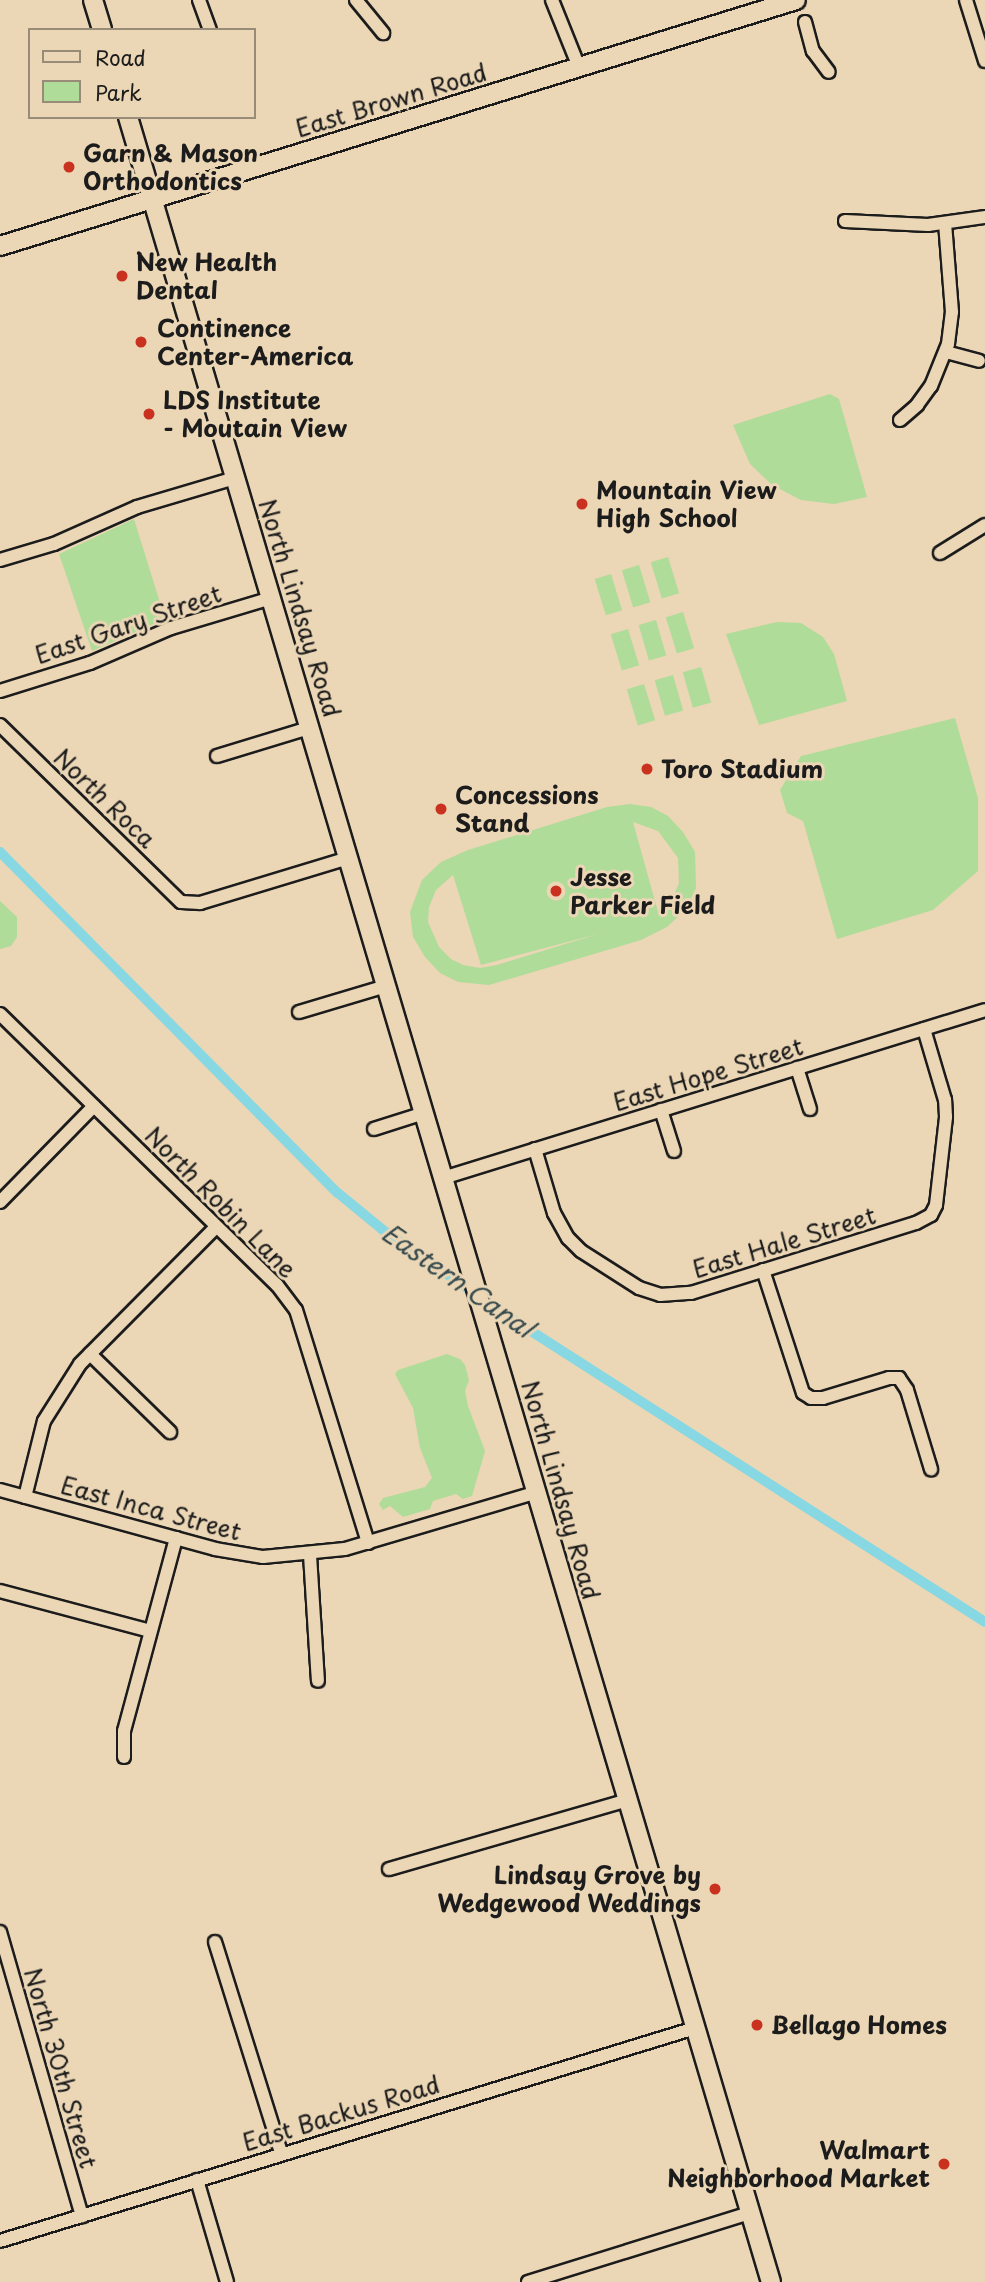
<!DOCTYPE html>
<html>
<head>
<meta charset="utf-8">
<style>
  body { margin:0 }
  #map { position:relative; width:985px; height:2282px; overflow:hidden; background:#ebd6b5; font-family:"Playpen Sans",sans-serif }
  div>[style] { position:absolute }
  .green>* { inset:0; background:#b0dc9a; transform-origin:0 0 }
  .canal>* { height:10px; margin:-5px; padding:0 5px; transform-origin:5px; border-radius:5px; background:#87d8e2 }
  .roads { filter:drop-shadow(2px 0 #1c1c1c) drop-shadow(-2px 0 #1c1c1c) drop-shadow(0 2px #1c1c1c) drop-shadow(0 -2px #1c1c1c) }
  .street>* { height:12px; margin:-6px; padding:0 6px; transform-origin:6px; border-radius:6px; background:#ebd6b5 }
  .secondary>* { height:18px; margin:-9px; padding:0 9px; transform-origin:9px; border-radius:9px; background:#ebd6b5 }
  .dots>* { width:19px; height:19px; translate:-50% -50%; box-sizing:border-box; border:4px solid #ebd6b5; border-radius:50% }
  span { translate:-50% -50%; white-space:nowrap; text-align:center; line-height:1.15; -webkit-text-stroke:6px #ebd6b5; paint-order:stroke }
  .street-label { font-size:24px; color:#1c1c1c }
  .poi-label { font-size:24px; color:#1c1c1c; font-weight:700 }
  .left { translate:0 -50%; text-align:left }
  .right { translate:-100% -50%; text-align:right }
  .water-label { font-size:26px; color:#374b4e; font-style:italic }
  .legend { position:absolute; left:28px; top:28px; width:228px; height:91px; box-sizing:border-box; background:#ebd6b5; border:2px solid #988c78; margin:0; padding:9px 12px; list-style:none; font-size:21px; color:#1c1c1c }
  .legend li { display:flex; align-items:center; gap:14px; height:35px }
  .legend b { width:35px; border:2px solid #988c78 }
</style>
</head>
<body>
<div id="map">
  <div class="green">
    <div style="clip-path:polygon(830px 394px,839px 399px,867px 497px,834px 504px,801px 500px,772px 485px,750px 464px,733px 425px)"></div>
    <div style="clip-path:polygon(134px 519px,165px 619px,92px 651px,59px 554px)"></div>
    <div style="left:668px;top:557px;width:38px;height:18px;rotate:73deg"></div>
    <div style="left:639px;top:565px;width:39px;height:18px;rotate:73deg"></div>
    <div style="left:611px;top:574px;width:38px;height:17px;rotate:73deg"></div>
    <div style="left:683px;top:612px;width:38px;height:18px;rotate:73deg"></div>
    <div style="left:656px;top:620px;width:37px;height:18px;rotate:74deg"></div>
    <div style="clip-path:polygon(777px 622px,801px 623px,823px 637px,834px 654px,847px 701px,759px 725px,726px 634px)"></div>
    <div style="left:628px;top:629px;width:38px;height:18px;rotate:73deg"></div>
    <div style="left:701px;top:667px;width:37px;height:19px;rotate:74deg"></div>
    <div style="left:673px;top:675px;width:37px;height:19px;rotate:74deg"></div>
    <div style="left:644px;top:684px;width:38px;height:18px;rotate:73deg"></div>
    <div style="clip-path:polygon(955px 718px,978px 798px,978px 871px,933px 910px,837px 939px,803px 821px,787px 813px,780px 790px,801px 756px)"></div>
    <div style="clip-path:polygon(evenodd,630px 804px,651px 807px,668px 816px,683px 832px,695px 852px,696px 888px,686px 909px,667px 927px,641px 940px,489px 985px,458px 982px,440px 973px,425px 957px,413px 937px,410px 912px,422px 880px,441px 862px,468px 850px,607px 807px,630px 804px,633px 822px,658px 831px,678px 858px,679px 883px,672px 900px,658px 912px,633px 822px,630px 804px,453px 875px,481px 965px,598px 934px,497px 965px,480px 968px,463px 965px,451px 959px,439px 947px,428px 922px,429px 907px,436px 890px,453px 875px)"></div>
    <div style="clip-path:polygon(0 901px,17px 917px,17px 937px,11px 946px,0 949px)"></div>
    <div style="clip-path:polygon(447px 1354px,460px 1359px,465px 1365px,469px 1380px,465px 1391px,468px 1406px,485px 1451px,472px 1496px,463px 1499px,456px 1494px,433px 1501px,430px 1509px,403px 1517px,390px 1506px,383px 1510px,379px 1504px,383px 1498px,425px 1487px,432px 1478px,420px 1448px,413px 1408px,395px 1374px,398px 1370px)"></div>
  </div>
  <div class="canal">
    <div style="left:0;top:852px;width:480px;rotate:45.3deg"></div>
    <div style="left:338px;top:1193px;width:58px;rotate:39.4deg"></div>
    <div style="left:383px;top:1230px;width:150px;rotate:34.6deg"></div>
    <div style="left:506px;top:1315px;width:569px;rotate:32.66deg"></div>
  </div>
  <div class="roads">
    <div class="street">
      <div style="left:199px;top:0;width:32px;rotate:70deg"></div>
      <div style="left:356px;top:0;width:43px;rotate:50.7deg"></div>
      <div style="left:552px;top:0;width:72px;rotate:68.1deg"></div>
      <div style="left:966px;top:0;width:64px;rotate:72.7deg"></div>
      <div style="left:805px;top:22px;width:30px;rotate:75deg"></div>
      <div style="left:813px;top:51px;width:26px;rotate:53deg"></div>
      <div style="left:845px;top:221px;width:83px;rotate:2.8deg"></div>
      <div style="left:928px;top:225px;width:58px;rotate:-8deg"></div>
      <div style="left:946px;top:352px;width:34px;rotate:15deg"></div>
      <div style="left:900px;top:420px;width:23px;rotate:-41deg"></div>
      <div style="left:917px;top:405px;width:24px;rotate:-54deg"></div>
      <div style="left:931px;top:386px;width:45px;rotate:-68deg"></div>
      <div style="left:948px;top:344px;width:32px;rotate:-83deg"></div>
      <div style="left:952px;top:312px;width:88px;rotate:-94.5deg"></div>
      <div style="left:940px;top:553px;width:53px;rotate:-31.9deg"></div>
      <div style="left:0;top:560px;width:56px;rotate:-16.5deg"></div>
      <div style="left:54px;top:544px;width:91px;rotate:-24deg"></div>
      <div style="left:137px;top:507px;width:102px;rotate:-16.5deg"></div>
      <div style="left:0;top:691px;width:94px;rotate:-17.3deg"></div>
      <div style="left:90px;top:663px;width:88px;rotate:-23.4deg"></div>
      <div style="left:171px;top:628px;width:104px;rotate:-16.7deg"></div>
      <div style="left:0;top:725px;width:253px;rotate:44.4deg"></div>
      <div style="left:181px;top:902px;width:19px;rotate:3deg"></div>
      <div style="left:200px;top:903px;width:155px;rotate:-16.9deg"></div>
      <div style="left:217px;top:756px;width:96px;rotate:-16.9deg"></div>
      <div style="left:299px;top:1012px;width:91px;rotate:-16.6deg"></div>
      <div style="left:0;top:1014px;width:388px;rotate:44.4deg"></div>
      <div style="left:277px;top:1285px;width:31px;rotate:53deg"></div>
      <div style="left:296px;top:1310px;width:244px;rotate:72.8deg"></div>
      <div style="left:797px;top:1068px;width:43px;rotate:72.4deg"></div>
      <div style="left:661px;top:1110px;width:43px;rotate:72.4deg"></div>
      <div style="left:374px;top:1129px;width:52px;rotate:-17.7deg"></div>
      <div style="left:535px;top:1149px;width:67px;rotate:73.5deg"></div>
      <div style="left:554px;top:1213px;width:29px;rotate:61deg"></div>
      <div style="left:568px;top:1238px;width:18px;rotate:45deg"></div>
      <div style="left:581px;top:1251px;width:69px;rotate:32.5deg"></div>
      <div style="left:639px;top:1288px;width:22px;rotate:18deg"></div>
      <div style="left:660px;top:1295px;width:31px;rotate:-4deg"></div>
      <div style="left:691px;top:1293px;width:236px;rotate:-17.3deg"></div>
      <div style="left:916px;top:1223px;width:17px;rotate:-28deg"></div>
      <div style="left:931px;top:1215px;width:11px;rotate:-63deg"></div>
      <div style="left:936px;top:1205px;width:89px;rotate:-83.5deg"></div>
      <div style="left:946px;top:1117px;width:17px;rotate:-93deg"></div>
      <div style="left:945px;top:1100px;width:74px;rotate:-106.5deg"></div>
      <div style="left:443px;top:1178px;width:567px;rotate:-17.22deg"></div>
      <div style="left:0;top:1202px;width:134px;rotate:-45.6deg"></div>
      <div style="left:763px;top:1270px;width:129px;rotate:72deg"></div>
      <div style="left:803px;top:1393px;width:9px;rotate:32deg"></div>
      <div style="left:811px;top:1398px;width:12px"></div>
      <div style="left:823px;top:1398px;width:69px;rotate:-16.9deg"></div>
      <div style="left:889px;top:1378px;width:10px"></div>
      <div style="left:899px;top:1378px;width:14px;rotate:56deg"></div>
      <div style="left:907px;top:1390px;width:83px;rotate:73.1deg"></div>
      <div style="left:90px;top:1354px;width:112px;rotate:44.3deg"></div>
      <div style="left:0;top:1490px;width:223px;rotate:15.3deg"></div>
      <div style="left:215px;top:1549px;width:49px;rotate:9.5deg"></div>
      <div style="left:263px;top:1557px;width:82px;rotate:-5.6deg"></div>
      <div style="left:345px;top:1549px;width:200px;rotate:-16.5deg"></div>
      <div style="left:25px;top:1497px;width:78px;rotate:-76deg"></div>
      <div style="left:44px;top:1421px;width:67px;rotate:-57.7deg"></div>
      <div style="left:80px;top:1364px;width:193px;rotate:-45.2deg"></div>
      <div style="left:310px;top:1555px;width:126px;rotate:86.4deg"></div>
      <div style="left:0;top:1591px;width:155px;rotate:14.9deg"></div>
      <div style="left:124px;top:1757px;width:26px;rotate:-90deg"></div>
      <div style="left:124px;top:1731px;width:200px;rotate:-74.9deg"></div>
      <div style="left:389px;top:1869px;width:249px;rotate:-16.1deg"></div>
      <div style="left:0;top:1932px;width:296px;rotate:73.9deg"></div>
      <div style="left:215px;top:1942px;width:221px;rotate:72.6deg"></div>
      <div style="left:197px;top:2180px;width:106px;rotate:73.6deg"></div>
      <div style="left:0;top:2241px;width:727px;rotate:-17.04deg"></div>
      <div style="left:528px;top:2282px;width:232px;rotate:-17.3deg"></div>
    </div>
    <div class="secondary">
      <div style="left:93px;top:0;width:31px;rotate:73deg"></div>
      <div style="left:128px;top:117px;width:2258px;rotate:73.46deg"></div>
      <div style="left:0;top:246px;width:833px;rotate:-17.17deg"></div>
    </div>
  </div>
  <div class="dots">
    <div style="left:69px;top:167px;background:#c8321e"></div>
    <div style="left:122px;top:276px;background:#c8321e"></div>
    <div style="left:141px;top:342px;background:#c8321e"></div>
    <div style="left:149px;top:414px;background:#c8321e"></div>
    <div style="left:582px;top:504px;background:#c8321e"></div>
    <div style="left:647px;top:769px;background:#c8321e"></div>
    <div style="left:441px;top:809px;background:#c8321e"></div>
    <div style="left:556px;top:891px;background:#c8321e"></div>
    <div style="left:715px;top:1889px;background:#c8321e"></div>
    <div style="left:757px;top:2025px;background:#c8321e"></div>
    <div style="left:944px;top:2164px;background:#c8321e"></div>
  </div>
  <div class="street-label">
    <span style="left:391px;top:100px;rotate:-17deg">East Brown Road</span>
    <span style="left:300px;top:608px;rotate:73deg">North Lindsay Road</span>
    <span style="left:128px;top:624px;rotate:-19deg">East Gary Street</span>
    <span style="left:105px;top:798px;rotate:44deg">North Roca</span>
    <span style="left:708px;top:1074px;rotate:-17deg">East Hope Street</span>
    <span style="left:221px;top:1202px;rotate:45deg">North Robin Lane</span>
    <span style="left:784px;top:1242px;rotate:-17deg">East Hale Street</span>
    <span style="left:561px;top:1490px;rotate:74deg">North Lindsay Road</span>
    <span style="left:151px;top:1508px;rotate:15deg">East Inca Street</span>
    <span style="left:61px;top:2068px;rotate:74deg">North 30th Street</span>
    <span style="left:341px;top:2113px;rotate:-17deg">East Backus Road</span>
  </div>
  <div class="poi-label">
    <span class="left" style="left:83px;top:167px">Garn &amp; Mason<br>Orthodontics</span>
    <span class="left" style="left:136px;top:276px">New Health<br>Dental</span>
    <span class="left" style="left:157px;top:342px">Continence<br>Center-America</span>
    <span class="left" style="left:163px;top:414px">LDS Institute<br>- Moutain View</span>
    <span class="left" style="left:596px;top:504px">Mountain View<br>High School</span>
    <span class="left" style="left:661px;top:769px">Toro Stadium</span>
    <span class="left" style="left:455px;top:809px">Concessions<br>Stand</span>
    <span class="left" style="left:570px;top:891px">Jesse<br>Parker Field</span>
    <span class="right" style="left:701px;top:1889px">Lindsay Grove by<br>Wedgewood Weddings</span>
    <span class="left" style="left:771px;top:2025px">Bellago Homes</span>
    <span class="right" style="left:930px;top:2164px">Walmart<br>Neighborhood Market</span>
  </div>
  <div class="water-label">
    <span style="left:458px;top:1280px;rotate:35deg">Eastern Canal</span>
  </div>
  <ul class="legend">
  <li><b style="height:9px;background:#ebd6b5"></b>Road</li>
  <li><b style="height:19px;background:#b0dc9a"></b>Park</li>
  </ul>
</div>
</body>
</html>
